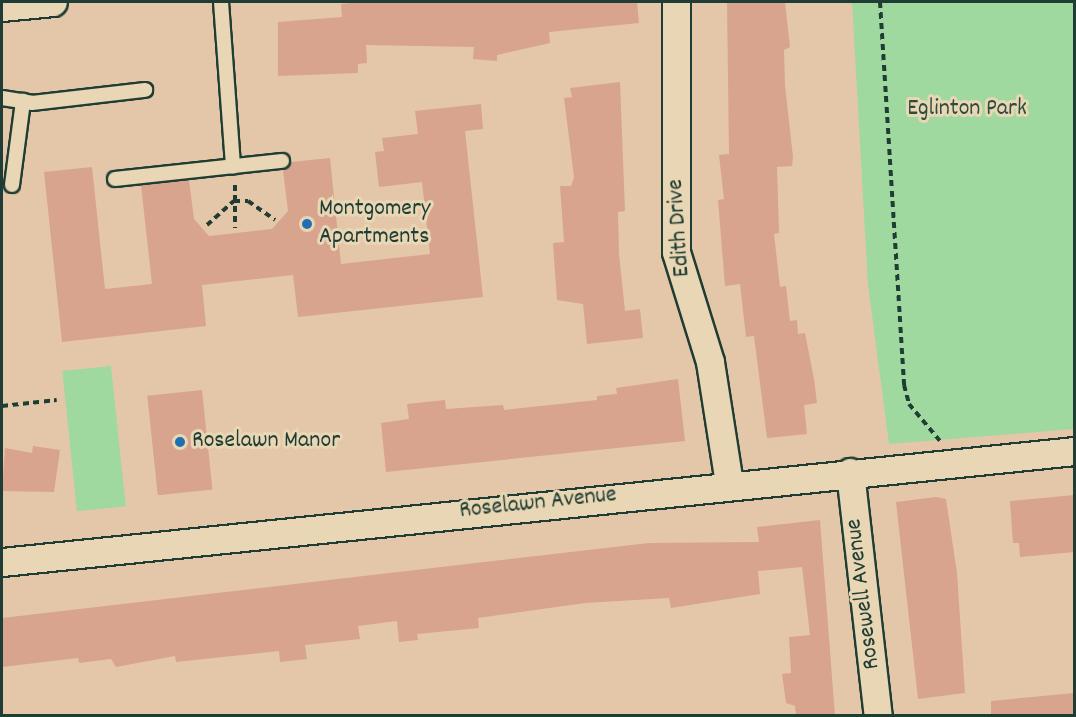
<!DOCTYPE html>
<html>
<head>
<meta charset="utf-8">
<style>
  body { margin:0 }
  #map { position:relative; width:1076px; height:717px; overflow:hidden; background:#e4c7a8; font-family:Dekko,sans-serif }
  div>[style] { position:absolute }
  .green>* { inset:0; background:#9fd99f; transform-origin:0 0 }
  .building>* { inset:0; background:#d8a48d; transform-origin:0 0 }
  .path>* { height:4px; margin-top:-2px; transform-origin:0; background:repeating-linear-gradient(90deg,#1f3d34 0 6px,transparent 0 10.5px) }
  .roads { filter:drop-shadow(2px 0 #1f3d34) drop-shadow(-2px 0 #1f3d34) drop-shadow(0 2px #1f3d34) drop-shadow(0 -2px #1f3d34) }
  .lane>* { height:14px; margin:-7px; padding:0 7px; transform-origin:7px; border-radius:7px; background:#e9d6b4 }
  .street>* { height:27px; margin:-13.5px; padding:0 13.5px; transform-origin:13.5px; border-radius:13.5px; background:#e9d6b4 }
  .dots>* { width:16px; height:16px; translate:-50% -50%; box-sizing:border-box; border:3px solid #e9d6b4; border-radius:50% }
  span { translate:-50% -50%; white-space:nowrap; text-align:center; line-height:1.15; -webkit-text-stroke:6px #e9d6b4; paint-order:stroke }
  .park-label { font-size:24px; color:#2c4d3f }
  .poi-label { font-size:24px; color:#1f3d34 }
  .left { translate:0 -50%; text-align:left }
  .street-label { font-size:24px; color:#1f3d34 }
  .frame { position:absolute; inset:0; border:3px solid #1f3d34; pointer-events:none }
</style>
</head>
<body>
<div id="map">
  <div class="green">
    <div style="clip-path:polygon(852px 2px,1074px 2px,1074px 429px,889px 444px,868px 285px)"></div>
    <div style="left:111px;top:366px;width:141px;height:49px;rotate:84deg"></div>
  </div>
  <div class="building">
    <div style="clip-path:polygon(362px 2px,637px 2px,639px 23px,549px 32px,550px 43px,497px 55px,497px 61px,473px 59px,474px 47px,366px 45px,367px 63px,358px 64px,358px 73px,278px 76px,278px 22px,342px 17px,341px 4px)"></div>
    <div style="clip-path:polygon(727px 2px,785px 2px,790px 47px,784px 50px,785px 86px,793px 157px,792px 166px,777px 167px,779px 233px,774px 234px,780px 287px,786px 286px,790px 321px,797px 320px,798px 334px,805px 333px,814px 379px,817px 403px,804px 405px,807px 434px,767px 438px,754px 336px,746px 337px,740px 284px,725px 286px,718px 200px,724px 199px,719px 155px,729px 154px)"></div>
    <div style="clip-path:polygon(620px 82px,625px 211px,618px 212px,619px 254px,625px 311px,640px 309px,643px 338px,587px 344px,583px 304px,557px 300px,553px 243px,564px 242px,560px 186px,571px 186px,574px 177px,564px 98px,572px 97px,570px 88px)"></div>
    <div style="clip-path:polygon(481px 104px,483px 129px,465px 131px,483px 297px,298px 317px,293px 275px,202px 285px,206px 326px,62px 342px,44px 172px,92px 167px,105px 289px,152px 284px,141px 185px,189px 180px,194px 219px,209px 236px,272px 229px,288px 211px,283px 170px,291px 162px,330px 158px,341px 264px,430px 254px,422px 182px,379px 187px,375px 152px,384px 151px,382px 138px,418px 134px,415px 111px)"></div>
    <div style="clip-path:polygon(678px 379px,685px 441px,386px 472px,381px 423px,409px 419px,407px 404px,445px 400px,446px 409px,503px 405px,504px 410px,597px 400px,597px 396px,617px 394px,616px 388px)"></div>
    <div style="left:202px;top:390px;width:100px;height:55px;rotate:84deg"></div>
    <div style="clip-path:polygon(33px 446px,60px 450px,54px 492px,2px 491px,5px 448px,32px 453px)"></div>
    <div style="clip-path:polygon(1074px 495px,1074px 552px,1020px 557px,1019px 543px,1013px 543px,1010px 501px)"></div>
    <div style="clip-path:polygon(936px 497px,946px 499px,957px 573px,965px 693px,918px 699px,896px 502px)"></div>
    <div style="clip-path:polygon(820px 520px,835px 716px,796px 716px,795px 706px,786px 703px,782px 674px,791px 673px,789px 637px,810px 635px,802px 567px,758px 571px,760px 594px,671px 608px,669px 598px,585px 603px,478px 618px,479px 628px,417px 634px,418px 640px,399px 642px,397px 621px,358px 626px,360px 639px,305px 645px,307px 659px,280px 662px,279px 651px,176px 662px,175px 656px,116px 667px,111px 659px,79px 663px,78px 658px,2px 667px,2px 618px,649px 543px,759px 542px,757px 527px)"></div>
    <div style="clip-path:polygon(1074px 693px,1074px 716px,991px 716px,991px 701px)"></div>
  </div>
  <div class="path">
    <div style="left:880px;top:2px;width:384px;rotate:86.4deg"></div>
    <div style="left:904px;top:385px;width:20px;rotate:75deg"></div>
    <div style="left:909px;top:404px;width:48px;rotate:50deg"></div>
    <div style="left:235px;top:185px;width:43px;rotate:90deg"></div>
    <div style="left:207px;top:225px;width:36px;rotate:-42deg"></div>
    <div style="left:234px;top:201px;width:14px"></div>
    <div style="left:248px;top:201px;width:33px;rotate:35deg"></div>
    <div style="left:2px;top:406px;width:55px;rotate:-6.2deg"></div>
  </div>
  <div class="roads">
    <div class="lane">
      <div style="left:221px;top:2px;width:165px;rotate:85.8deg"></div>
      <div style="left:2px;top:98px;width:30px;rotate:9deg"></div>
      <div style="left:32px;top:103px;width:114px;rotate:-6.6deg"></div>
      <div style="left:115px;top:179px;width:168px;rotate:-6.2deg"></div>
      <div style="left:12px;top:185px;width:85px;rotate:-82.5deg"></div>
    </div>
    <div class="street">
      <div style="left:676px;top:2px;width:250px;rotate:90deg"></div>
      <div style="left:676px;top:252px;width:115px;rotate:72.8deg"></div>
      <div style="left:710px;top:362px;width:123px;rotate:81.1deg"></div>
      <div style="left:2px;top:7px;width:51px;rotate:-5.6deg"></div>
      <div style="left:850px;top:472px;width:246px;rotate:83.5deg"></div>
      <div style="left:2px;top:562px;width:1078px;rotate:-5.91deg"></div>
    </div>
  </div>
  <div class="dots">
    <div style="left:307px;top:224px;background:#1f6fb2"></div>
    <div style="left:180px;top:442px;background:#1f6fb2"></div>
  </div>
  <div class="park-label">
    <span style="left:967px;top:110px">Eglinton Park</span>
  </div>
  <div class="poi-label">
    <span class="left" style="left:319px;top:224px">Montgomery<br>Apartments</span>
    <span class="left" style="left:192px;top:442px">Roselawn Manor</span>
  </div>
  <div class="street-label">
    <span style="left:680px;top:228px;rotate:-94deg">Edith Drive</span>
    <span style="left:538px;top:504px;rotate:-6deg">Roselawn Avenue</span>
    <span style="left:864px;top:594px;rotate:-97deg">Rosewell Avenue</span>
  </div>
  <div class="frame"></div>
</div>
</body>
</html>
